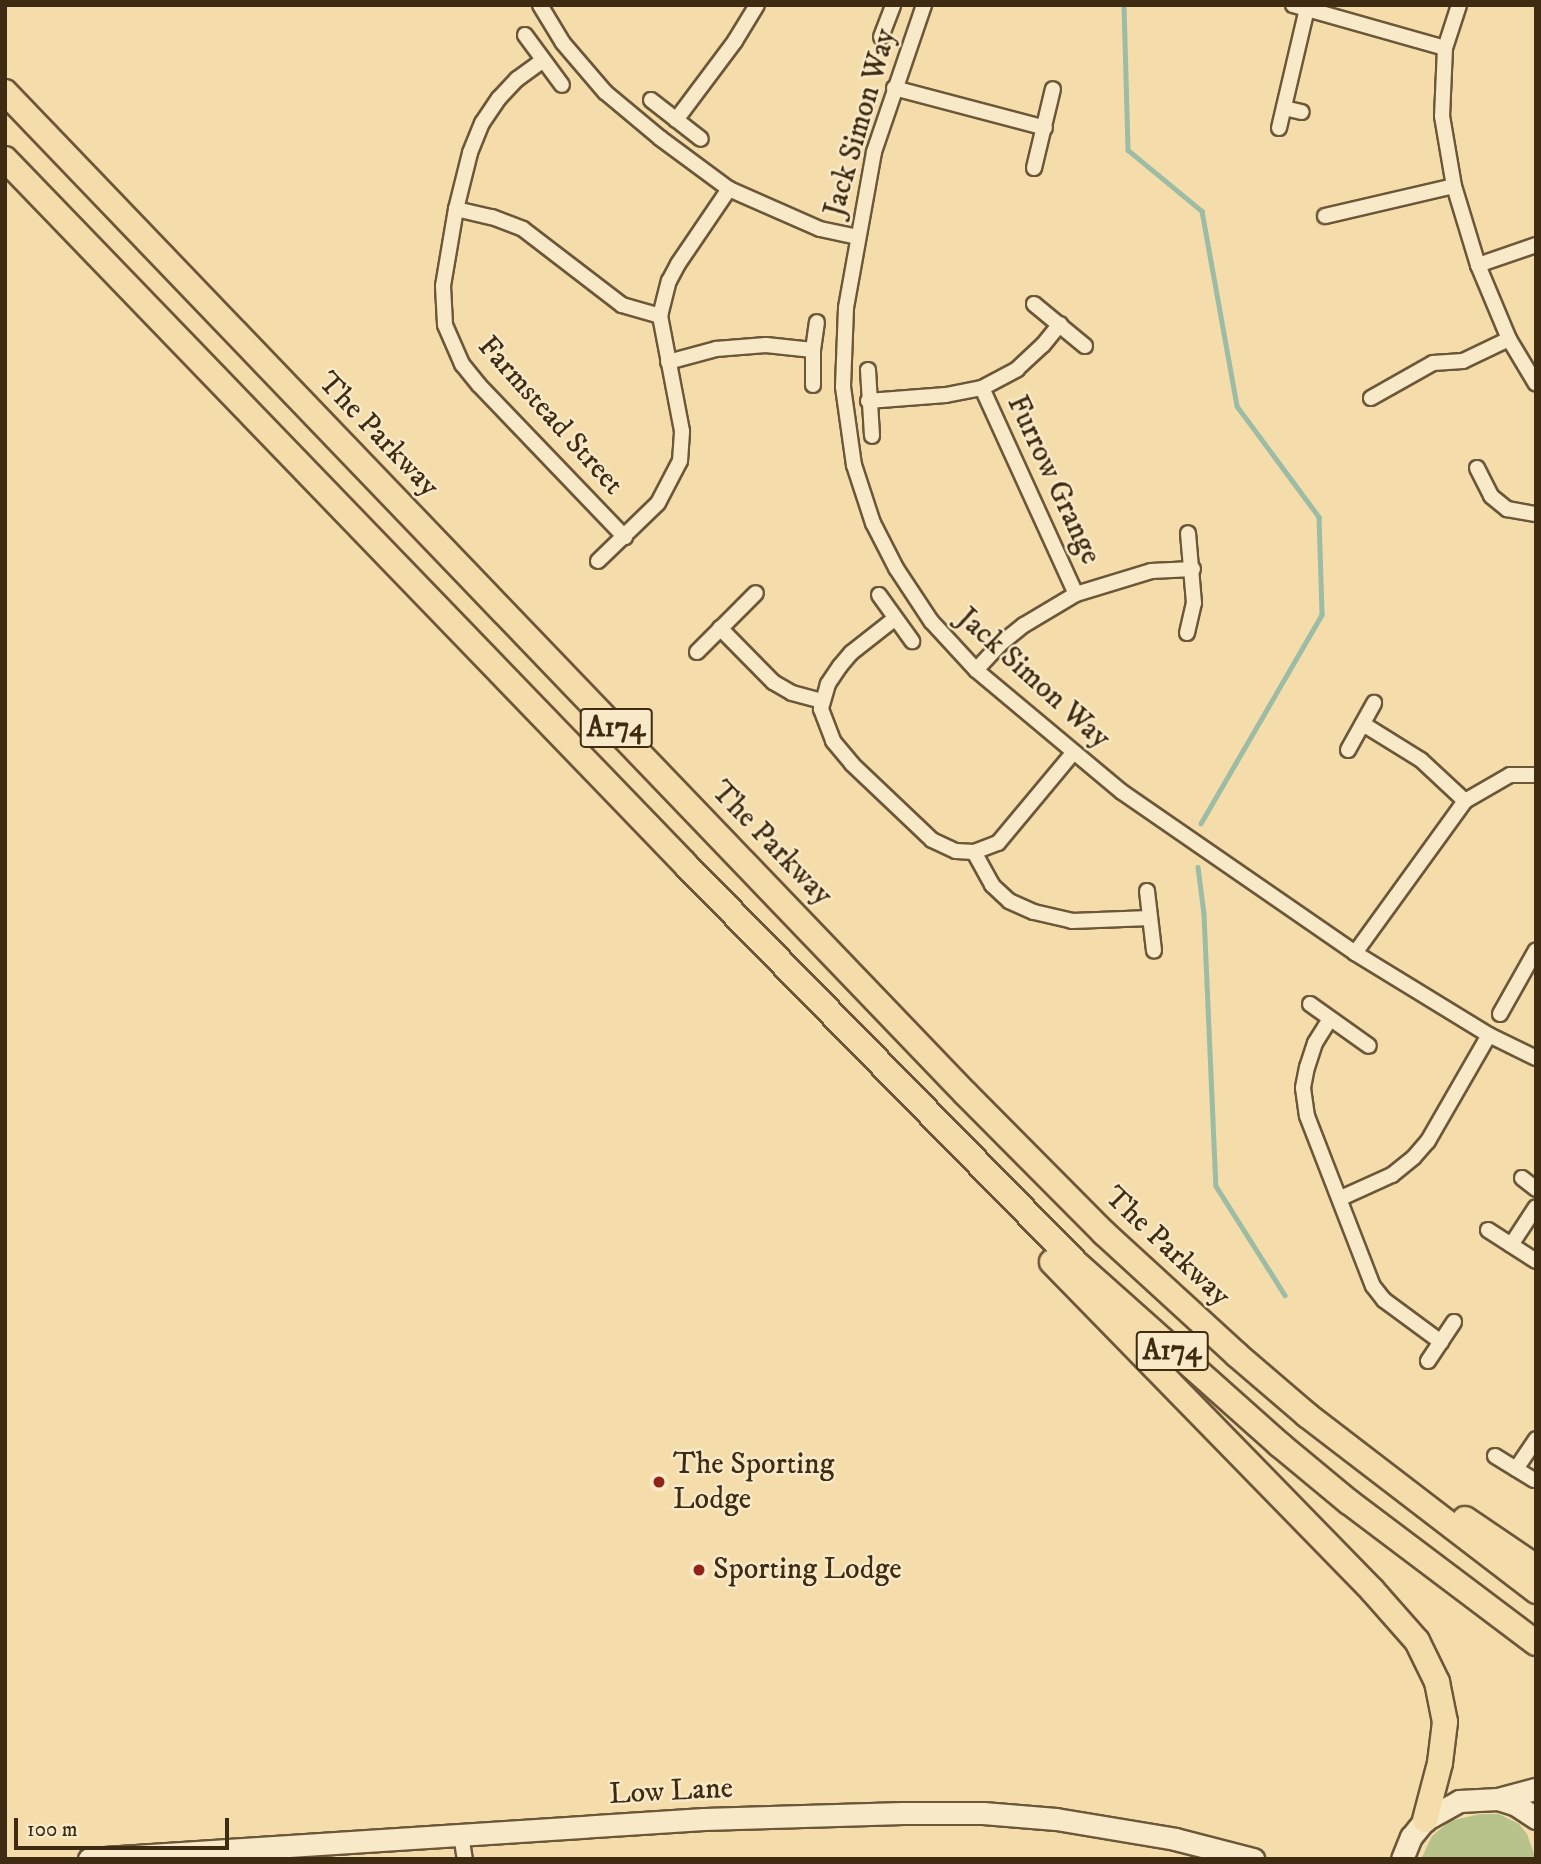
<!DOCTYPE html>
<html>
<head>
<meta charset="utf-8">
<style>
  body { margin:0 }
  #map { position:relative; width:1541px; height:1864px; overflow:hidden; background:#f4ddab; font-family:"IM FELL DW Pica",serif }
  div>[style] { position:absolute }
  .green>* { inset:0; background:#b8c28b }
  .stream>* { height:4.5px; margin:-2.25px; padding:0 2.25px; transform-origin:2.25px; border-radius:2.25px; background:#9cbca6 }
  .roads { filter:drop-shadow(2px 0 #6c5738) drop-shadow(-2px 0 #6c5738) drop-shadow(0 2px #6c5738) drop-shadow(0 -2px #6c5738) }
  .minor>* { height:14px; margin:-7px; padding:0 7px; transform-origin:7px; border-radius:7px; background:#f8e9c8 }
  .secondary>* { height:21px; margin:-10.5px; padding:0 10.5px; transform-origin:10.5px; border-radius:10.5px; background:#f8e9c8 }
  .trunk>* { height:24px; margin:-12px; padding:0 12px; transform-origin:12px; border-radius:12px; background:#f4ddab }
  .dots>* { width:19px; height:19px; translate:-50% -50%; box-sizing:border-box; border:4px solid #f8e9c8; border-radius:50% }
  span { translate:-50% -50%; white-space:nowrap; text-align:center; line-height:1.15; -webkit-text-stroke:5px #f8e9c8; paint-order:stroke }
  .shield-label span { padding:2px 5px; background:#f8e9c8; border:2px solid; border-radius:5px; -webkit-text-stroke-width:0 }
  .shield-label { font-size:28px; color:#3f2a12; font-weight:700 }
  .street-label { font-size:30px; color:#3f2a12 }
  .poi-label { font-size:30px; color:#3f2a12 }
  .left { translate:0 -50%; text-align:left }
  .frame { position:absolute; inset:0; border:7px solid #3f2a12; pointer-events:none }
  .scale { position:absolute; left:14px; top:1818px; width:215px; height:32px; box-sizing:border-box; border:4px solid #3f2a12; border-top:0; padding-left:9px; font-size:21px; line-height:24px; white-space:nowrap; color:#3f2a12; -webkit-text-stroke:5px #f8e9c8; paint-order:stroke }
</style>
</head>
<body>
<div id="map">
  <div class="green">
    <div style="clip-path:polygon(1480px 1814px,1499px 1814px,1519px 1824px,1527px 1834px,1536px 1859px,1421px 1859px,1432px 1836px,1450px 1821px)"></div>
  </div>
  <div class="stream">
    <div style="left:1124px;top:5px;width:145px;rotate:88.4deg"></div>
    <div style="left:1128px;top:150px;width:96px;rotate:39.5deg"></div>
    <div style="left:1202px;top:211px;width:198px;rotate:79.8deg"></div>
    <div style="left:1237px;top:406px;width:138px;rotate:53.5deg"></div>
    <div style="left:1319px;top:517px;width:98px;rotate:88.2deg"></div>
    <div style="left:1322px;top:615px;width:241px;rotate:120.1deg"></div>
    <div style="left:1198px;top:867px;width:47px;rotate:82.7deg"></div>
    <div style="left:1204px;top:914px;width:272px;rotate:87.5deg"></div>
    <div style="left:1216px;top:1186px;width:129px;rotate:57.7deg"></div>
  </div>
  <div class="roads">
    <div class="minor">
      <div style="left:540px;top:5px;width:44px;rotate:58.8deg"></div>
      <div style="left:563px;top:43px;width:65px;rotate:49.4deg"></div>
      <div style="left:605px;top:92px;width:72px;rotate:39.9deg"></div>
      <div style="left:660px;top:138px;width:86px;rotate:36.5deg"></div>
      <div style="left:729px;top:189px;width:99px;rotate:23.7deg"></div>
      <div style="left:820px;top:229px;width:38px;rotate:12deg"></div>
      <div style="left:924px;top:5px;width:155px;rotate:108.8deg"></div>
      <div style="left:874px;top:152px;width:158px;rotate:100.2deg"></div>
      <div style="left:846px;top:308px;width:79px;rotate:92.2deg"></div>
      <div style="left:843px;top:387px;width:79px;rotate:82deg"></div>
      <div style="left:854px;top:465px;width:61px;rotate:71.9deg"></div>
      <div style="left:873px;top:523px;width:51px;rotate:62.9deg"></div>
      <div style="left:896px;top:568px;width:64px;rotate:56.6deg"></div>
      <div style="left:931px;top:621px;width:67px;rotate:47.4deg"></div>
      <div style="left:976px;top:670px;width:190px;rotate:39.9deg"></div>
      <div style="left:1122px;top:792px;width:283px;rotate:34.6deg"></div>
      <div style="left:1355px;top:953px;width:157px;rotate:31.5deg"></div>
      <div style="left:1489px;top:1035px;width:52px;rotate:26.1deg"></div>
      <div style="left:1293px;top:5px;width:158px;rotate:15.8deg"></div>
      <div style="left:1459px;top:5px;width:45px;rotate:108deg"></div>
      <div style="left:1445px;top:48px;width:68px;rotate:92.5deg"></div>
      <div style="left:1442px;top:116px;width:71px;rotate:80.3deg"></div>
      <div style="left:1454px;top:186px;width:83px;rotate:73.1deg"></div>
      <div style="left:1478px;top:265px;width:80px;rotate:67.3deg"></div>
      <div style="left:1509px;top:339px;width:52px;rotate:59deg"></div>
      <div style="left:525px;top:35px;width:62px;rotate:53.5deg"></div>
      <div style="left:881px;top:37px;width:34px;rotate:-69deg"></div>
      <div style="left:542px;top:61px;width:31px;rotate:144deg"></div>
      <div style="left:517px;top:79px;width:26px;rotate:133deg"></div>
      <div style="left:499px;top:98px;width:30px;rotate:124deg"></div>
      <div style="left:482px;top:123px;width:32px;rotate:112deg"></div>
      <div style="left:470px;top:153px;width:58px;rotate:104deg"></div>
      <div style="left:456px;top:209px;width:78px;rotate:99.6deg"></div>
      <div style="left:443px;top:286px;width:39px;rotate:87deg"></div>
      <div style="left:445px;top:325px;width:43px;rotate:66.4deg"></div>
      <div style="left:462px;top:364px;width:27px;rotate:51deg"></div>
      <div style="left:479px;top:385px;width:211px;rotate:46.2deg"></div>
      <div style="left:894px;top:88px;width:156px;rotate:14.8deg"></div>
      <div style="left:651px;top:100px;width:63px;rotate:38deg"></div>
      <div style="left:1284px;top:108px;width:18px;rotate:13deg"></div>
      <div style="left:676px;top:120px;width:99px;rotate:-53.2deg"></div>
      <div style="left:735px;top:41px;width:42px;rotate:-58.6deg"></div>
      <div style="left:1279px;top:128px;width:122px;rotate:-76.8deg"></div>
      <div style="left:1034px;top:168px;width:81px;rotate:-76.5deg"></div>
      <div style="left:456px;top:209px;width:37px;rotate:13deg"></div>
      <div style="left:492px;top:217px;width:33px;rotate:21deg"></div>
      <div style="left:523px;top:229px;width:125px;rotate:37.5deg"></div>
      <div style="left:622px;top:305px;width:40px;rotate:16deg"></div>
      <div style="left:1325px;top:216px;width:132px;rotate:-13.1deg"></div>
      <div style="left:1478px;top:265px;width:61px;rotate:-19deg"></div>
      <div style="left:1034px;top:304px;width:66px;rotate:39.5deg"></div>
      <div style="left:668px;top:362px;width:50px;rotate:-15.2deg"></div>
      <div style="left:716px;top:349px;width:50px;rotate:-4.6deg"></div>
      <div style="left:766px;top:345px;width:47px;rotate:6.1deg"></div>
      <div style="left:868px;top:370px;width:66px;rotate:86.5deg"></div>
      <div style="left:813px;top:385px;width:35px;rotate:-90deg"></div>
      <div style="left:813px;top:350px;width:28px;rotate:-82deg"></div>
      <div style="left:982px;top:388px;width:226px;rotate:65.5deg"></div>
      <div style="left:1371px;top:398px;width:71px;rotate:-29.4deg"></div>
      <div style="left:1433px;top:363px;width:30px;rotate:-4deg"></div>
      <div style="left:1463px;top:361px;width:51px;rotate:-25.6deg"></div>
      <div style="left:868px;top:401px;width:78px;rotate:-4.4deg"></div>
      <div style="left:946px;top:395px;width:37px;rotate:-11deg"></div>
      <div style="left:982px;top:388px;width:40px;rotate:-28deg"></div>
      <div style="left:1017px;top:369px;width:35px;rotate:-43deg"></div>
      <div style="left:1043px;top:345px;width:27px;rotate:-51deg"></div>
      <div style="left:1477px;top:468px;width:31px;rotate:63deg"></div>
      <div style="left:1491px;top:496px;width:21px;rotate:39deg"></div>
      <div style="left:1507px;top:509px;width:29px;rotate:10deg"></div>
      <div style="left:598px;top:561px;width:83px;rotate:-44deg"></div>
      <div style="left:658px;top:503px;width:47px;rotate:-62.4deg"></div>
      <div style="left:680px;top:461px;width:30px;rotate:-86deg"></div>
      <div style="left:682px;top:431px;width:117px;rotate:-100.8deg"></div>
      <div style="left:660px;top:316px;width:36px;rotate:-76deg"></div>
      <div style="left:669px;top:281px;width:19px;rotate:-62deg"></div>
      <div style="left:678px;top:264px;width:91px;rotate:-55.8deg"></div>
      <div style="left:879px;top:595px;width:57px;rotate:54.3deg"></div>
      <div style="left:893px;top:620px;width:53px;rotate:141.8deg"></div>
      <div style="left:851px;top:653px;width:17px;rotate:130deg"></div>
      <div style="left:840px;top:666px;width:22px;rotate:124deg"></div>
      <div style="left:828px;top:684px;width:26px;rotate:106deg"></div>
      <div style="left:821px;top:709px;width:34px;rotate:69deg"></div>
      <div style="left:833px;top:741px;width:30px;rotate:50deg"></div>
      <div style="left:852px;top:764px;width:110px;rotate:43.5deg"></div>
      <div style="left:932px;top:840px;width:26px;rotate:25deg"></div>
      <div style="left:956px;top:851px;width:18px;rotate:3deg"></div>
      <div style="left:974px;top:852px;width:26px;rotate:-21deg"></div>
      <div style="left:998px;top:843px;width:117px;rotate:-50.2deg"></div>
      <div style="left:720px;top:628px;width:76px;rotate:45.5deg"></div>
      <div style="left:773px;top:682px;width:22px;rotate:30deg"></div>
      <div style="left:792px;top:693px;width:31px;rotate:15deg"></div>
      <div style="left:1187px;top:633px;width:31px;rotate:-77deg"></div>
      <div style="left:1194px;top:603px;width:70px;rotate:-94.9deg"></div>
      <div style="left:697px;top:652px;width:83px;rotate:-45deg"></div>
      <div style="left:976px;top:670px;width:34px;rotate:-47deg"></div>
      <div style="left:999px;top:645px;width:32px;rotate:-39deg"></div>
      <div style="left:1024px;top:625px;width:61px;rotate:-30.8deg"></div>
      <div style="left:1076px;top:594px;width:78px;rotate:-17deg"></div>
      <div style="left:1151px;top:571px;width:42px;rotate:-2.7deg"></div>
      <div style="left:1363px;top:724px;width:68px;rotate:31.8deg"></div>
      <div style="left:1421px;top:760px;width:60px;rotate:43deg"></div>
      <div style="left:1348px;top:750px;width:54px;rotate:-61deg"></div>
      <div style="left:974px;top:852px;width:38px;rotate:61deg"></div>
      <div style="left:992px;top:885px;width:23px;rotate:43deg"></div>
      <div style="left:1009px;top:901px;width:27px;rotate:24deg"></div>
      <div style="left:1034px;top:912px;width:39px;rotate:13deg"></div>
      <div style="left:1072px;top:921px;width:78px;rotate:-2.2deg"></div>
      <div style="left:1147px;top:891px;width:60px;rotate:83.3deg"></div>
      <div style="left:1355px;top:953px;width:188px;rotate:-54.1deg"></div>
      <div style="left:1465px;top:801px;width:52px;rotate:-30deg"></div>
      <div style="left:1510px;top:775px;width:26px"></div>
      <div style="left:1310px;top:1004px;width:72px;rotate:35.4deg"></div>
      <div style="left:1500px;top:1014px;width:73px;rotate:-60.6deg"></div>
      <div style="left:1330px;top:1019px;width:28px;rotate:122deg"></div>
      <div style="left:1315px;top:1043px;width:25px;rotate:108deg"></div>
      <div style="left:1307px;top:1067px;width:21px;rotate:101deg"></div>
      <div style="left:1303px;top:1088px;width:28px;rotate:82deg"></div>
      <div style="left:1307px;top:1116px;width:182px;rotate:68.8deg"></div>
      <div style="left:1373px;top:1286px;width:18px;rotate:52deg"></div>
      <div style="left:1384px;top:1300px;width:71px;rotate:36.4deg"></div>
      <div style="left:1522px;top:1178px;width:18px;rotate:38deg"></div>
      <div style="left:1341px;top:1198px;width:56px;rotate:-24.3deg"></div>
      <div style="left:1392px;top:1175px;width:28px;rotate:-39deg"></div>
      <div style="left:1414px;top:1157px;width:21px;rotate:-49deg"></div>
      <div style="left:1428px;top:1141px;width:122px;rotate:-60.1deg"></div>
      <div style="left:1488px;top:1230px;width:57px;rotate:32.9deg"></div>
      <div style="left:1511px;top:1245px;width:45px;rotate:-56.7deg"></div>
      <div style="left:1428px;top:1361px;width:47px;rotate:-56.3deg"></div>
      <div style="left:1495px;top:1456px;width:46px;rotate:31.6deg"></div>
      <div style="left:1516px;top:1469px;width:36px;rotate:-56deg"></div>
      <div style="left:461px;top:1835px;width:24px;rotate:81deg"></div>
    </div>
    <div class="secondary">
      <div style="left:1498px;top:1799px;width:39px;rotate:-15deg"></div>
      <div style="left:89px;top:1859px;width:616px;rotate:-3.72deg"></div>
      <div style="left:704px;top:1819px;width:199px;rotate:-1.7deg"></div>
      <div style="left:903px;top:1813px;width:80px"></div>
      <div style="left:983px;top:1813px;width:73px;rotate:4.7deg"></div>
      <div style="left:1056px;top:1819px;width:121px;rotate:9.5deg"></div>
      <div style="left:1175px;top:1839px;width:81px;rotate:14.4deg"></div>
      <div style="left:1402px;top:1859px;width:24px;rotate:-68deg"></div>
      <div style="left:1411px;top:1837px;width:22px;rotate:-51deg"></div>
      <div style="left:1425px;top:1820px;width:39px;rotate:-29deg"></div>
      <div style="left:1459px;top:1801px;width:39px;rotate:-3deg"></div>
      <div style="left:1498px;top:1799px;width:19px;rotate:18deg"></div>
      <div style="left:1516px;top:1805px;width:24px;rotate:33deg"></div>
    </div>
    <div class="trunk">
      <div style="left:5px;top:92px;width:1388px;rotate:46.2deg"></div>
      <div style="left:966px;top:1094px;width:196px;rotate:45.2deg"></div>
      <div style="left:1104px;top:1233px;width:180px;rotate:42.5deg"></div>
      <div style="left:1237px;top:1355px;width:92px;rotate:40.6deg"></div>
      <div style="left:1307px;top:1415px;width:289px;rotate:37.5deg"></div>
      <div style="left:5px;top:159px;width:980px;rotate:46.03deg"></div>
      <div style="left:685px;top:864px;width:560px;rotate:45.58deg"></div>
      <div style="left:1077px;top:1264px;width:272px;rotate:41.7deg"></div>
      <div style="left:1280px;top:1445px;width:89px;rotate:39.6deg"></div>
      <div style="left:1349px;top:1502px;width:234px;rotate:37deg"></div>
      <div style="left:1052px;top:1262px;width:458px;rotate:45.7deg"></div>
      <div style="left:1372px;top:1590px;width:68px;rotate:48.6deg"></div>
      <div style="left:1417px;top:1641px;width:46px;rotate:64deg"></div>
      <div style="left:1437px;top:1682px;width:41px;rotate:78.7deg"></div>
      <div style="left:1445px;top:1722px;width:41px;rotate:97deg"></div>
      <div style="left:1440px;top:1763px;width:59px;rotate:104.7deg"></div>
      <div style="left:1465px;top:1519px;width:86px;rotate:34.1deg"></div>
    </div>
  </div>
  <div class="dots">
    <div style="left:659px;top:1482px;background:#8f2418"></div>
    <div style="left:699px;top:1570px;background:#8f2418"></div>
  </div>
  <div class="shield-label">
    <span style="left:616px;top:728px">A174</span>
    <span style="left:1172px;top:1351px">A174</span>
  </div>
  <div class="street-label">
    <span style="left:861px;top:123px;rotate:-74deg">Jack Simon Way</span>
    <span style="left:550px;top:416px;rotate:48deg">Farmstead Street</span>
    <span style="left:378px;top:435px;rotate:46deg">The Parkway</span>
    <span style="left:1053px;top:480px;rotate:65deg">Furrow Grange</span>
    <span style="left:1033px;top:679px;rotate:42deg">Jack Simon Way</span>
    <span style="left:771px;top:844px;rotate:46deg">The Parkway</span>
    <span style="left:1167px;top:1247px;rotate:43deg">The Parkway</span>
    <span style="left:671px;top:1792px;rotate:-3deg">Low Lane</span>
  </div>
  <div class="poi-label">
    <span class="left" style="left:673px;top:1482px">The Sporting<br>Lodge</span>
    <span class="left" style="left:713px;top:1570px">Sporting Lodge</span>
  </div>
  <div class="frame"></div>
  <div class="scale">100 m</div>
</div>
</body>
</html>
